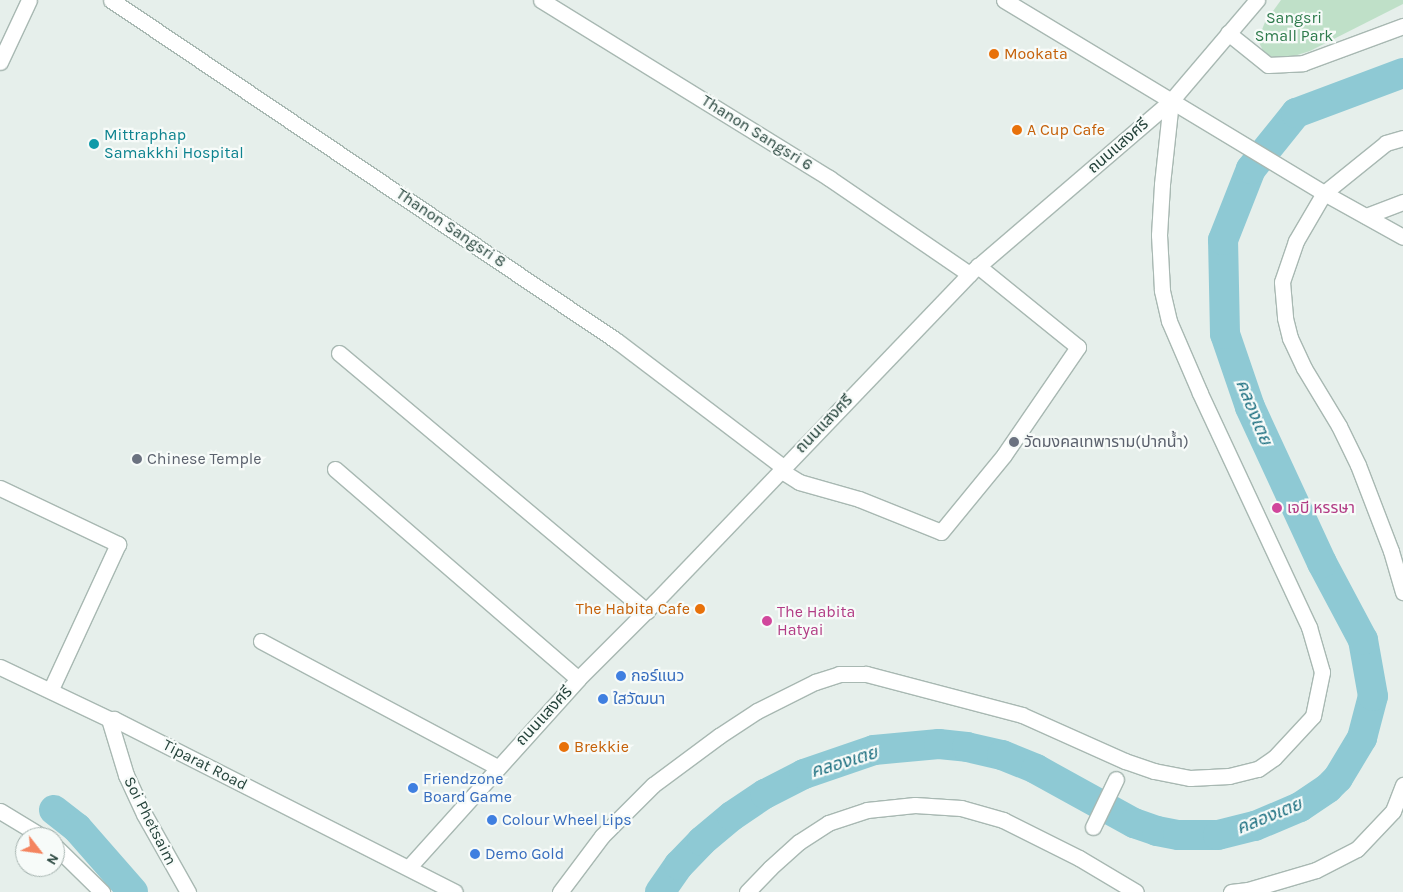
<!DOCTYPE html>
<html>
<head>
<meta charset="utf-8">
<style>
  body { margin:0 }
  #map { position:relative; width:1403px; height:892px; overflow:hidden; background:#e6efeb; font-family:Karla,"Noto Sans Thai",sans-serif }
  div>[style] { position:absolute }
  .green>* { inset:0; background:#bfe0c8 }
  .canal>* { height:30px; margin:-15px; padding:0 15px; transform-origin:15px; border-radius:15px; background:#8ec9d4 }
  .roads { filter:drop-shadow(1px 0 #a8b8b2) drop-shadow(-1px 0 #a8b8b2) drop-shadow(0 1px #a8b8b2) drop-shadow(0 -1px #a8b8b2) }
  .service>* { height:15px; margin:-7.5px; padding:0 7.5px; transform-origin:7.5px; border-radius:7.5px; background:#fff }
  .minor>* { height:15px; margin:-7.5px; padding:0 7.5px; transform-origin:7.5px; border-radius:7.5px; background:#fff }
  .tertiary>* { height:15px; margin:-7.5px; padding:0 7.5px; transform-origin:7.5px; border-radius:7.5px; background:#fff }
  .dots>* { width:14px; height:14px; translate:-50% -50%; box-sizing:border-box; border:2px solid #f7fbf9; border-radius:50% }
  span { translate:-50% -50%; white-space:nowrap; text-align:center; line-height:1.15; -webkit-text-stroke:4.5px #f7fbf9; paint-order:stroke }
  .park-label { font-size:16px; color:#2d7a4b }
  .food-label { font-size:16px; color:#c56008 }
  .left { translate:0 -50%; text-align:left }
  .right { translate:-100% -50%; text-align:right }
  .street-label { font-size:16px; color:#24423a }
  .culture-label { font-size:16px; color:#0d838f }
  .worship-label { font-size:16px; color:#5b616d }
  .hotel-label { font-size:16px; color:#b23c85 }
  .shop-label { font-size:16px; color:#366cbe }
  .water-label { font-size:18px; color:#1c6f80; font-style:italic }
  .north { position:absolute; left:15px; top:827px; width:50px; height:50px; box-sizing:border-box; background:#f7fbf9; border:1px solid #a3b1ad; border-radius:50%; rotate:120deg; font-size:14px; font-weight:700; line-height:20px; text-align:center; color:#24423a }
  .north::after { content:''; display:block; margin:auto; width:18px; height:22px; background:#f4845f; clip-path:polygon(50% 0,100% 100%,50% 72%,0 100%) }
</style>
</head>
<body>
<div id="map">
  <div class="green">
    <div style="clip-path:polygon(1281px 0,1403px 0,1403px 4px,1310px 51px,1291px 57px,1275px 58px,1264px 53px,1258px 40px,1265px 22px)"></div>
  </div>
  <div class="canal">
    <div style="left:54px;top:810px;width:29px;rotate:38deg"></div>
    <div style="left:77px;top:828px;width:85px;rotate:48.8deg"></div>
    <div style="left:660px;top:892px;width:33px;rotate:-55deg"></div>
    <div style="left:679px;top:865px;width:33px;rotate:-46deg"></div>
    <div style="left:702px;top:841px;width:39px;rotate:-40deg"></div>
    <div style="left:732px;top:816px;width:40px;rotate:-34deg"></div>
    <div style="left:765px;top:794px;width:44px;rotate:-27.1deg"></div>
    <div style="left:804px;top:774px;width:74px;rotate:-18.9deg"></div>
    <div style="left:874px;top:750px;width:65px;rotate:-5.3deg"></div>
    <div style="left:939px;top:744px;width:28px;rotate:6deg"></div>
    <div style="left:967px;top:747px;width:36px;rotate:13deg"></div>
    <div style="left:1002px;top:755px;width:37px;rotate:22deg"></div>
    <div style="left:1036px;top:769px;width:112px;rotate:28.9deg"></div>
    <div style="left:1134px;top:823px;width:24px;rotate:19deg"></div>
    <div style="left:1157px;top:831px;width:21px;rotate:11deg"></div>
    <div style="left:1178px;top:835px;width:40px"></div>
    <div style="left:1218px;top:835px;width:38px;rotate:-14deg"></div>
    <div style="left:1255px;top:826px;width:49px;rotate:-22.9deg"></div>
    <div style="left:1300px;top:807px;width:34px;rotate:-34deg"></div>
    <div style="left:1328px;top:788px;width:14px;rotate:-45deg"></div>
    <div style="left:1338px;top:778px;width:47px;rotate:-59deg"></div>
    <div style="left:1362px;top:738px;width:43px;rotate:-75.3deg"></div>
    <div style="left:1373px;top:696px;width:57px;rotate:-100.1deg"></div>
    <div style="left:1363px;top:640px;width:87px;rotate:-118deg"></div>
    <div style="left:1322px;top:563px;width:172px;rotate:-114.8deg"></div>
    <div style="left:1250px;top:407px;width:77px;rotate:-108.9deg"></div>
    <div style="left:1225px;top:334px;width:94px;rotate:-91.2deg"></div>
    <div style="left:1223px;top:240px;width:76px;rotate:-68.5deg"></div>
    <div style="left:1251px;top:169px;width:72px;rotate:-51.2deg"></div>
    <div style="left:1296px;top:113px;width:114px;rotate:-20.5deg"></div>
  </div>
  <div class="roads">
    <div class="service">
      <div style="left:1324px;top:193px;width:90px;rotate:29.1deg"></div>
      <div style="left:1366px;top:216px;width:40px;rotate:-21deg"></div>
      <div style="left:780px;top:470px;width:22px;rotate:32deg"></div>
      <div style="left:799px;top:482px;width:62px;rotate:15.8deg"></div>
      <div style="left:859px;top:499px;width:88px;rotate:21.9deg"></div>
      <div style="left:941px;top:532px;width:99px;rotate:-50.7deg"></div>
      <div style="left:1004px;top:455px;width:131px;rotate:-55.6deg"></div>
      <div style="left:1078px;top:347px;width:129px;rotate:-141deg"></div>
      <div style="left:0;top:488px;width:131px;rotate:25.4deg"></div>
      <div style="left:118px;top:544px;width:160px;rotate:114.8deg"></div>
      <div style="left:1093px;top:827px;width:53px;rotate:-64.4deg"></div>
    </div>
    <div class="minor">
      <div style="left:111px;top:0;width:610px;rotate:33.98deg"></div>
      <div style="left:617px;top:341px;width:208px;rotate:37.2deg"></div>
      <div style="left:541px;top:0;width:339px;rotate:31.7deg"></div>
      <div style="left:829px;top:178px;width:170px;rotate:34.4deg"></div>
      <div style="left:1004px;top:0;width:374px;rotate:31.1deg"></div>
      <div style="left:1228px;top:33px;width:51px;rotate:38.7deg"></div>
      <div style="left:1268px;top:65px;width:35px;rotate:-3deg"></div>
      <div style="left:1303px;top:63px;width:107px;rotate:-20.3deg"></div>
      <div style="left:1403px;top:138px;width:18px;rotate:164deg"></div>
      <div style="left:1386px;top:143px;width:80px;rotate:141.1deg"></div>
      <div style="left:1324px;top:193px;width:56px;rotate:120.3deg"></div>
      <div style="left:1296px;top:241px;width:43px;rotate:108.9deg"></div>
      <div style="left:1282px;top:282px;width:36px;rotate:85deg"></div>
      <div style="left:1285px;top:318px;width:21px;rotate:76deg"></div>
      <div style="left:1290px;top:338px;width:33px;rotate:65deg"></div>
      <div style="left:1304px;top:368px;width:68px;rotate:58.9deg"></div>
      <div style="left:1339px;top:426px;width:43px;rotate:64deg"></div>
      <div style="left:1358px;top:465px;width:92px;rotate:69deg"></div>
      <div style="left:1391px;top:551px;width:43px;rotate:73.7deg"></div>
      <div style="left:339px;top:353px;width:402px;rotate:40deg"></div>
      <div style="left:335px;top:469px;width:321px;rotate:40.8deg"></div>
      <div style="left:261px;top:641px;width:268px;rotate:28.1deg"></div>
      <div style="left:109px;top:719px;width:59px;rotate:73.1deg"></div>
      <div style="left:126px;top:775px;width:43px;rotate:65.2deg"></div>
      <div style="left:144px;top:814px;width:90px;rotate:60.6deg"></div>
      <div style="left:0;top:811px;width:50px;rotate:31.2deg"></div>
      <div style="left:55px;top:846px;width:66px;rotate:44.4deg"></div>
      <div style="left:409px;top:867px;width:253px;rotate:-48deg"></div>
      <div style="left:578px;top:679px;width:109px;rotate:-45deg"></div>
      <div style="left:655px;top:602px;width:454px;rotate:-46.2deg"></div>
      <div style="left:969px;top:274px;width:266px;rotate:-40.6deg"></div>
      <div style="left:1171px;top:101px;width:133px;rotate:-49.6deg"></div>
      <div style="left:560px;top:892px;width:70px;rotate:-53.1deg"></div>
      <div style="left:602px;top:836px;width:72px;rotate:-45deg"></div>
      <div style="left:653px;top:785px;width:82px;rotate:-36.6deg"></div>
      <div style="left:719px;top:736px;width:45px;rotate:-33.3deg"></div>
      <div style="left:757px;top:711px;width:65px;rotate:-26.6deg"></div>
      <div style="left:815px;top:682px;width:25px;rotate:-18deg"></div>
      <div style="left:839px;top:674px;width:27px"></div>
      <div style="left:866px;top:674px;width:161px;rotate:14.7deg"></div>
      <div style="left:1022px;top:715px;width:113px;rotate:24.1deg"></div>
      <div style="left:1125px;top:761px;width:31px;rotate:19deg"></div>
      <div style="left:1154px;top:771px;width:37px;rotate:11deg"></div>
      <div style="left:1190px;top:778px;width:39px;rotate:-3deg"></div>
      <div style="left:1229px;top:776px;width:30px;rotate:-14deg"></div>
      <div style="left:1258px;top:769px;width:19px;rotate:-35deg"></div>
      <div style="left:1274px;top:758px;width:57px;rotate:-47.1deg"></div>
      <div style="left:1313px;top:716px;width:45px;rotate:-78.4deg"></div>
      <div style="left:1322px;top:672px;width:47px;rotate:-106.1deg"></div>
      <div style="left:1309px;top:627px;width:258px;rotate:-115deg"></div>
      <div style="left:1200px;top:393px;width:78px;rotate:-113.3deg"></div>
      <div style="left:1169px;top:321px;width:32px;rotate:-103deg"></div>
      <div style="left:1162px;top:290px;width:55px;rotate:-93.1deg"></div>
      <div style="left:1159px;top:235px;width:51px;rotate:-86.6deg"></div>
      <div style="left:1162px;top:184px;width:83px;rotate:-83.8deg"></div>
      <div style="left:747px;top:892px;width:33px;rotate:-46deg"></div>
      <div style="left:770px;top:868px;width:39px;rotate:-42deg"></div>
      <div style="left:799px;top:842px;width:35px;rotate:-33deg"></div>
      <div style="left:828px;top:823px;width:41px;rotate:-18.4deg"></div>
      <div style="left:867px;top:810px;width:48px;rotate:-5.9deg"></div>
      <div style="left:915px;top:805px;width:46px;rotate:3.7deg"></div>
      <div style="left:961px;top:808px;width:44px;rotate:15.9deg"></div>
      <div style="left:1003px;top:820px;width:85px;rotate:26.6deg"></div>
      <div style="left:1079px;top:858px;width:66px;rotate:30.8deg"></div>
      <div style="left:1231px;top:892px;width:17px;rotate:-7deg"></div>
      <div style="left:1248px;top:890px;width:71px;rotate:-16.4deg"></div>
      <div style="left:1316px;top:870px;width:46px;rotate:-27.1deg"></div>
      <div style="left:1357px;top:849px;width:52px;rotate:-46.5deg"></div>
      <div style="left:1393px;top:811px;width:28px;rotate:-69deg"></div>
    </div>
    <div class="tertiary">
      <div style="left:0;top:62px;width:68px;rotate:-64.9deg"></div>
      <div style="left:0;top:667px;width:121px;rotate:25.5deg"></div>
      <div style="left:109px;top:719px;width:5px"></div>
      <div style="left:114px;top:719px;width:382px;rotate:26.9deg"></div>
    </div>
  </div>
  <div class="dots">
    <div style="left:994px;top:54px;background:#e8710a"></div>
    <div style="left:1017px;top:130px;background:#e8710a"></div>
    <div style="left:94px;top:144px;background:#0f9aa8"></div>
    <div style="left:1014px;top:442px;background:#6b7280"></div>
    <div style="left:137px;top:459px;background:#6b7280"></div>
    <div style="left:1277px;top:508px;background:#d1479c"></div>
    <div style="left:700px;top:609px;background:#e8710a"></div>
    <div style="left:767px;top:621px;background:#d1479c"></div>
    <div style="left:621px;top:676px;background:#3f7fe0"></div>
    <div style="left:603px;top:699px;background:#3f7fe0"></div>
    <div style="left:564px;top:747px;background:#e8710a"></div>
    <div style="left:413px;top:788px;background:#3f7fe0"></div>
    <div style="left:492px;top:820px;background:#3f7fe0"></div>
    <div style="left:475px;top:854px;background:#3f7fe0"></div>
  </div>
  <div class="park-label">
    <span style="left:1294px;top:27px">Sangsri<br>Small Park</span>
  </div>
  <div class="food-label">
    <span class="left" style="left:1004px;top:54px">Mookata</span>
    <span class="left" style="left:1027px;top:130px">A Cup Cafe</span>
    <span class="right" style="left:690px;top:609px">The Habita Cafe</span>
    <span class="left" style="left:574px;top:747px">Brekkie</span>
  </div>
  <div class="street-label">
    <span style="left:757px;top:133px;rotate:32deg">Thanon Sangsri 6</span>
    <span style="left:1118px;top:146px;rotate:-41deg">ถนนเเสงศรี</span>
    <span style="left:451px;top:228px;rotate:34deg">Thanon Sangsri 8</span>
    <span style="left:824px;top:424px;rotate:-46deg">ถนนเเสงศรี</span>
    <span style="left:544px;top:716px;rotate:-47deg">ถนนเเสงศรี</span>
    <span style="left:205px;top:765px;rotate:27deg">Tiparat Road</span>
    <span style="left:150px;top:821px;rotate:63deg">Soi Phetsaim</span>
  </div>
  <div class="culture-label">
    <span class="left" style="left:104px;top:144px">Mittraphap<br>Samakkhi Hospital</span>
  </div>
  <div class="worship-label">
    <span class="left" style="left:1024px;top:442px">วัดมงคลเทพาราม(ปากน้ำ)</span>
    <span class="left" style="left:147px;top:459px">Chinese Temple</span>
  </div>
  <div class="hotel-label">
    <span class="left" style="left:1287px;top:508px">เจบี หรรษา</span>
    <span class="left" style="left:777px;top:621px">The Habita<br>Hatyai</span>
  </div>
  <div class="shop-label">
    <span class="left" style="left:631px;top:676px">กอร์แนว</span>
    <span class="left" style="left:613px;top:699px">ใสวัฒนา</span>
    <span class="left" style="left:423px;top:788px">Friendzone<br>Board Game</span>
    <span class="left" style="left:502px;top:820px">Colour Wheel Lips</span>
    <span class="left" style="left:485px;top:854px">Demo Gold</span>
  </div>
  <div class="water-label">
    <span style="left:1254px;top:412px;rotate:68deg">คลองเตย</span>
    <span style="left:844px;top:762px;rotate:-17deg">คลองเตย</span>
    <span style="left:1269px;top:816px;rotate:-22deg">คลองเตย</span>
  </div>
  <div class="north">N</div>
</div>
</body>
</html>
